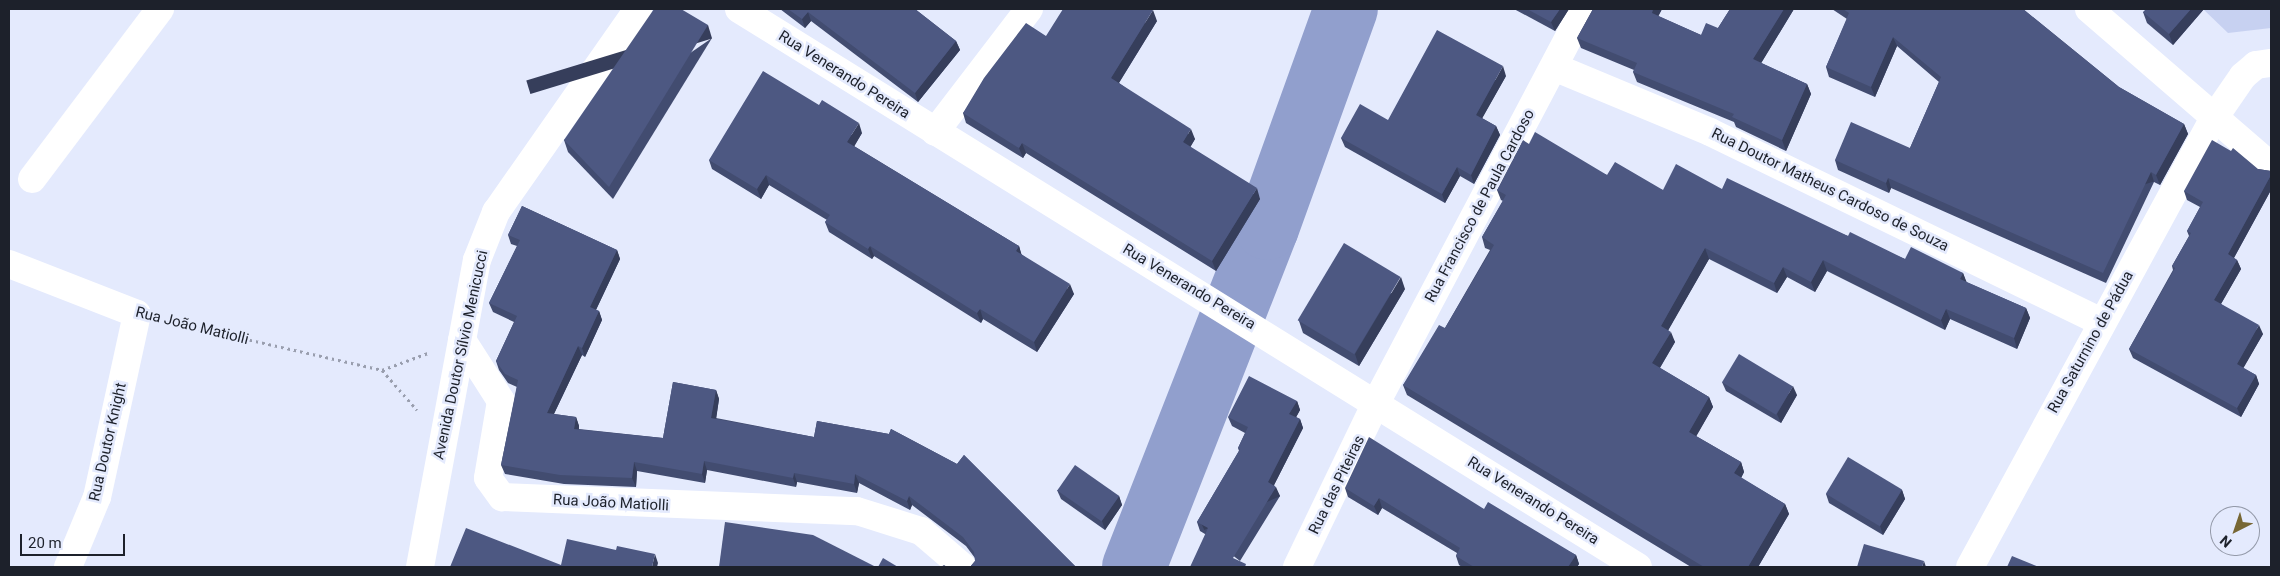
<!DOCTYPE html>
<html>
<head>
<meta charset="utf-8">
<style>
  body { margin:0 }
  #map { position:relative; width:2280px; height:576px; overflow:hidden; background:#e4eafd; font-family:Roboto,sans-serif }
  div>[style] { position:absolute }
  .green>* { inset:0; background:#c7d1f1 }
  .river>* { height:64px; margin:-32px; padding:0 32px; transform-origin:32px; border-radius:32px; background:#919fcd }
  .path>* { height:3px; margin-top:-1.5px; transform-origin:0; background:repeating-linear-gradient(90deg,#999eae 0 2.5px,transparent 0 6.5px) }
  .minor>* { height:28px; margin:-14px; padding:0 14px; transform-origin:14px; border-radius:14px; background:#fff }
  .secondary>* { height:28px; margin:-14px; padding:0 14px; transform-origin:14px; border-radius:14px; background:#fff }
  .wall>* { inset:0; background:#424c70 }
  .shaded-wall>* { inset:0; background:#363e5b; transform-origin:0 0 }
  .building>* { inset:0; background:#4d5882; transform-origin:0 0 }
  span { translate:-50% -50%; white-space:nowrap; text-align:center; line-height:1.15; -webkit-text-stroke:5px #e4eafd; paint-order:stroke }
  .street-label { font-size:15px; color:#1d212b }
  .frame { position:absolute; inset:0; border:10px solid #1d212b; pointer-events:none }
  .north { position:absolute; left:2210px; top:506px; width:50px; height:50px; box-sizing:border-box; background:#e4eafd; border:1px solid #949aa9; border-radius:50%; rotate:221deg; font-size:14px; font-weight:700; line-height:20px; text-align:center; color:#1d212b }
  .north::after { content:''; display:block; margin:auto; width:18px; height:22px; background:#776734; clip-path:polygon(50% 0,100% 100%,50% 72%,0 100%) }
  .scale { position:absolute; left:20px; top:534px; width:105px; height:22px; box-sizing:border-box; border:2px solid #1d212b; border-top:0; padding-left:6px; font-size:15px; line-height:18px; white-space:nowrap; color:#1d212b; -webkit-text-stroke:4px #e4eafd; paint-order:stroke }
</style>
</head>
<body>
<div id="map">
  <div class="green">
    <div style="clip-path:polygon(2203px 9px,2271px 9px,2271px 28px,2228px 33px)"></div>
  </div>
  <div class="river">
    <div style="left:1134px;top:567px;width:364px;rotate:-68.6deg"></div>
    <div style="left:1267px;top:228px;width:233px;rotate:-70.2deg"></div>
  </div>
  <div class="path">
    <div style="left:167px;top:321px;width:221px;rotate:12.8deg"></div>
    <div style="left:382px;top:370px;width:53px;rotate:48.8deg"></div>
    <div style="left:382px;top:370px;width:49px;rotate:-20.3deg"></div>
  </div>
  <div class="minor">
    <div style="left:2089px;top:9px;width:240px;rotate:40.8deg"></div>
    <div style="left:1554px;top:67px;width:169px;rotate:22.6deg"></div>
    <div style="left:1710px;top:132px;width:436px;rotate:25.9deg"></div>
    <div style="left:935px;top:132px;width:155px;rotate:-52.6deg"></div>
    <div style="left:32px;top:179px;width:213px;rotate:-53deg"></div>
    <div style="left:9px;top:264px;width:137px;rotate:21.3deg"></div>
    <div style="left:137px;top:314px;width:187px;rotate:102.3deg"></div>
    <div style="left:97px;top:497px;width:76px;rotate:112.5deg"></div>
    <div style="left:462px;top:340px;width:72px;rotate:57.4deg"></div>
    <div style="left:501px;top:401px;width:78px;rotate:99.6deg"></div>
    <div style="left:488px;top:478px;width:24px;rotate:54deg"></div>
    <div style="left:502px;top:497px;width:355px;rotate:2.3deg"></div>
    <div style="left:857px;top:511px;width:67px;rotate:17.4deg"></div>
    <div style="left:921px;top:531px;width:55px;rotate:40.6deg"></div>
    <div style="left:1297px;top:567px;width:182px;rotate:-64.3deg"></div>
    <div style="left:1376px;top:403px;width:446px;rotate:-62.2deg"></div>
    <div style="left:1970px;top:567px;width:511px;rotate:-61.48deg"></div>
    <div style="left:2214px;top:118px;width:51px;rotate:-55.4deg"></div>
    <div style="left:2243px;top:76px;width:17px;rotate:-40deg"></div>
    <div style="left:2256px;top:65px;width:15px;rotate:-8deg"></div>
  </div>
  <div class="secondary">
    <div style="left:739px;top:9px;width:1058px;rotate:31.83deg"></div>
    <div style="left:420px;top:567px;width:312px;rotate:-79.5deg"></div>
    <div style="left:477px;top:260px;width:52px;rotate:-68.4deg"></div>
    <div style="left:496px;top:212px;width:248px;rotate:-55deg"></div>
  </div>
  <div class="wall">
    <div style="clip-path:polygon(780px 9px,915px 9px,956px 41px,960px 50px,918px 102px,811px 21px,805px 28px)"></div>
    <div style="clip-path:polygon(1514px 9px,1569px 9px,1555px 31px)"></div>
    <div style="clip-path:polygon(1593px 9px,1662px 9px,1658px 16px,1701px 35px,1718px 28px,1730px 9px,1794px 9px,1761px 63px,1807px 84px,1811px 94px,1786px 151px,1736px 127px,1734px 122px,1637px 82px,1633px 72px,1634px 70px,1581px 48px,1577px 38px)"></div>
    <div style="clip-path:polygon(1832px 9px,2023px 9px,2119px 87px,2184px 124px,2188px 134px,2160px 185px,2154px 182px,2106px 283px,1891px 188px,1889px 193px,1838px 170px,1835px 160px,1910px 148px,1939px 82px,1897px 46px,1875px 97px,1829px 77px,1826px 67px,1847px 19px)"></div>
    <div style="clip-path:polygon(2204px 9px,2173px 45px,2147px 23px,2143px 12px)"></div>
    <div style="clip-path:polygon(1157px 21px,1119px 83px,1195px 139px,1190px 147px,1260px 199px,1216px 271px,1026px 153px,1023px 158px,966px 123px,963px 113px,1046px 36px)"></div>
    <div style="clip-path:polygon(712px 38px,613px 199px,568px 152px,564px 140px)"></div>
    <div style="clip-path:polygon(1506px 76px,1482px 118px,1496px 126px,1500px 135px,1474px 184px,1460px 176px,1445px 203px,1345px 147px,1341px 138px)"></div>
    <div style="clip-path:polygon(862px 133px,854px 146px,1019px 246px,1021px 254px,1074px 294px,1037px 352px,983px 319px,981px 323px,874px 256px,872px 259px,829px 232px,825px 222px,827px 220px,769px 185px,761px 199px,712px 169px,709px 160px)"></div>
    <div style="clip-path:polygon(1529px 144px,1607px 175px,1663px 190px,1722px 189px,1848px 236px,1905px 259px,1963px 273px,1966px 282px,2026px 308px,2030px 318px,2017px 349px,1950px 319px,1945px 330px,1827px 271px,1815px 292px,1787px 277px,1777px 293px,1709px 259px,1668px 330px,1675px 342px,1660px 368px,1709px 397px,1713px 407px,1696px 436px,1741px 462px,1744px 472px,1741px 478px,1785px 504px,1789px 514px,1758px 567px,1691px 567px,1407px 395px,1403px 385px,1445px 328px,1490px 250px,1485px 248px,1482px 237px,1503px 201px,1501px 200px,1497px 190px)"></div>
    <div style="clip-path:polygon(2258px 169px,2271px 171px,2271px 190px,2234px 258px,2237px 260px,2241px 269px,2221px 304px,2263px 334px,2243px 368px,2256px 375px,2259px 384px,2241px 417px,2133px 358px,2129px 349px,2173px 270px,2172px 266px,2189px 236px,2187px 231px,2200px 207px,2187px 200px,2184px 191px)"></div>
    <div style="clip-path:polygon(522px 206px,617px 250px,620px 259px,596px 310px,599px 311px,602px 320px,585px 357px,582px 355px,554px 414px,576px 417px,579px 426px,579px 429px,663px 438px,673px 382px,716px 390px,719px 399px,716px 418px,814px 437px,817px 421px,889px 434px,891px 429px,957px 464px,964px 455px,1076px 567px,970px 567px,975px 561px,975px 558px,966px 546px,912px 505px,910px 510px,859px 483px,857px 493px,797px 482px,796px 487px,707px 470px,705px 483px,637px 471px,636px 487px,564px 484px,505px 474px,501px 465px,517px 387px,508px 383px,499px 370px,496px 361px,514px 322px,493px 312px,489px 303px,517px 246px,511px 244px,508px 235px)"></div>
    <div style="clip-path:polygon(1405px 289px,1359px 366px,1303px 333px,1299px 321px)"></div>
    <div style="clip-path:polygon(1722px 382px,1797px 395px,1781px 423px,1726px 391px)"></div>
    <div style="clip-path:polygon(1297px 401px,1300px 410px,1296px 417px,1300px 419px,1303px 428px,1274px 485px,1280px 496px,1240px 561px,1205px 534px,1200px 531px,1197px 522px,1239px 451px,1238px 448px,1245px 433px,1232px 426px,1228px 417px)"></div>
    <div style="clip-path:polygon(1345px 488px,1484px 509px,1576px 555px,1579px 564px,1577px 567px,1462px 567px,1459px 565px,1456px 556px,1457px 553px,1382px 508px,1378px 515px,1348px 497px)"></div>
    <div style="clip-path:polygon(1057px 490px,1119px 496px,1122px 505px,1105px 530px,1061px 499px)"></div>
    <div style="clip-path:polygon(1902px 490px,1905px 499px,1883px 535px,1829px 503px,1826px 494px)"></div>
  </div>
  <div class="shaded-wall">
    <div style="clip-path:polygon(1560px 9px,1569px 9px,1555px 31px,1551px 22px)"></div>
    <div style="clip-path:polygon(1653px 9px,1662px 9px,1655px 23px,1652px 13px)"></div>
    <div style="clip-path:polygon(1784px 9px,1794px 9px,1757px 70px,1753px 59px)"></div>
    <div style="clip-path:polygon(2191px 9px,2204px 9px,2173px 45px,2169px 34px)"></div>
    <div style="clip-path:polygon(1153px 10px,1157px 21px,1115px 89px,1111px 78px)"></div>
    <div style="clip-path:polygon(808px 12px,811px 21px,805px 28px,802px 19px)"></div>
    <div style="left:708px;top:25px;width:14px;height:190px;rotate:73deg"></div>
    <div style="clip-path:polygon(1893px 37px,1897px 46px,1875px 97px,1871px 87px)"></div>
    <div style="clip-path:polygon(956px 41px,960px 50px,918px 102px,915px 93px)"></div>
    <div style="clip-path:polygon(1503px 66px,1506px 76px,1479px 124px,1476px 115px)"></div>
    <div style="clip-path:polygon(1807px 84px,1811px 94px,1786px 151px,1782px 140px)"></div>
    <div style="clip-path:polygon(859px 123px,862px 133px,851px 152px,847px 142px)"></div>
    <div style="clip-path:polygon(2184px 124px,2188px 134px,2160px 185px,2156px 175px)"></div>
    <div style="clip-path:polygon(1496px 126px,1500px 135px,1474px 184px,1471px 175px)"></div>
    <div style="clip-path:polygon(1191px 129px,1195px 139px,1187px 153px,1183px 142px)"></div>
    <div style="clip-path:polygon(1022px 143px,1026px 153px,1023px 158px,1019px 148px)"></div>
    <div style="clip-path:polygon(1457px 167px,1460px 176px,1445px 203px,1442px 194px)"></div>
    <div style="left:2151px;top:172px;width:10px;height:112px;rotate:73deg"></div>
    <div style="clip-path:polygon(766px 175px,769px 185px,761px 199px,757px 189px)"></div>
    <div style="clip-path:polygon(2271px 175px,2271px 190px,2231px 263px,2228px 254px)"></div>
    <div style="clip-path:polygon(1888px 178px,1891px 188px,1889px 193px,1886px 183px)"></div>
    <div style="clip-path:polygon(1257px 188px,1260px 199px,1216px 271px,1212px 261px)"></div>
    <div style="clip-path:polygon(870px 246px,874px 256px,872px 259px,868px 249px)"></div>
    <div style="clip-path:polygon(1019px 246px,1022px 256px,1016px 251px)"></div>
    <div style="clip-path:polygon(1705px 248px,1709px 259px,1665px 336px,1661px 326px)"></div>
    <div style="clip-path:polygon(617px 250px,620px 259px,593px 316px,590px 307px)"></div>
    <div style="clip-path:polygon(1823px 260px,1827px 271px,1815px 292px,1811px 282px)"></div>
    <div style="clip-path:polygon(2237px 260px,2241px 269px,2218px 309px,2214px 300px)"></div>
    <div style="clip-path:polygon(1783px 267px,1787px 277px,1777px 293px,1774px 283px)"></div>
    <div style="clip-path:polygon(1963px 273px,1967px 283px,1960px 279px)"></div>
    <div style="clip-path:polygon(1401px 277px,1405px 289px,1359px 366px,1355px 354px)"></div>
    <div style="clip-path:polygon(1070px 284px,1074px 294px,1037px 352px,1034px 342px)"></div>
    <div style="clip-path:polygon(2026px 308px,2030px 318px,2017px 349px,2014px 338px)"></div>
    <div style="clip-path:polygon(980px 309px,983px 319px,981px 323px,977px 313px)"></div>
    <div style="clip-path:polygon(1946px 309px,1950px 319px,1945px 330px,1941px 320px)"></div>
    <div style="clip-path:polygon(599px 311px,602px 320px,585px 357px,582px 348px)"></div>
    <div style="clip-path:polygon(2259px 325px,2263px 334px,2240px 374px,2237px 364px)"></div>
    <div style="clip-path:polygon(1671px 332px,1675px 342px,1656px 374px,1652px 363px)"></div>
    <div style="clip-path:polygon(578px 346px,582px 355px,550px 422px,547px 413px)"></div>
    <div style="clip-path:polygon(2256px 375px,2259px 384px,2241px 417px,2237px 408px)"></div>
    <div style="clip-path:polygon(1793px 386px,1797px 395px,1781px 423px,1777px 414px)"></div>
    <div style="clip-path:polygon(716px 390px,719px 399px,715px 427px,711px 418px)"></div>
    <div style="clip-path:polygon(1709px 397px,1713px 407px,1693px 442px,1689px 432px)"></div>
    <div style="clip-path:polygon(1297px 401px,1300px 410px,1293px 423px,1289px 414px)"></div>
    <div style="clip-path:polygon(576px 417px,579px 426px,578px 438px,574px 429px)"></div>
    <div style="clip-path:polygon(1300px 419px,1303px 428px,1271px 491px,1268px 482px)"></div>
    <div style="clip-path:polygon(704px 461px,707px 470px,705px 483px,702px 474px)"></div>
    <div style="clip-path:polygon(634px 462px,637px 471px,636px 487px,632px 478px)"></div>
    <div style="clip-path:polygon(1741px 462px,1744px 472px,1738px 484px,1734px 473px)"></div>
    <div style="clip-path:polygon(794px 473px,797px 482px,796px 487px,793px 478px)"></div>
    <div style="clip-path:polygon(855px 474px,859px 483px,857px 493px,854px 484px)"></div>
    <div style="left:1276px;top:487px;width:10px;height:83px;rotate:66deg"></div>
    <div style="clip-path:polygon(1902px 490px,1905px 499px,1883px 535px,1880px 526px)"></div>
    <div style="clip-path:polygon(909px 496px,912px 505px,910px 510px,907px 501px)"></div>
    <div style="clip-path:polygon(1119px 496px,1122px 505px,1105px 530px,1102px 521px)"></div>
    <div style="clip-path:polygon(1379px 498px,1382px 508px,1378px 515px,1374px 506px)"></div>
    <div style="clip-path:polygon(1785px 504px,1789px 514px,1758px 567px,1748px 567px)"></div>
    <div style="clip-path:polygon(655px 554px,658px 563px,657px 567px,652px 567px)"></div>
    <div style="clip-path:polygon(1576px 555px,1579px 564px,1577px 567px,1568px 567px)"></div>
    <div style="clip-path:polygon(1924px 561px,1926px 567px,1922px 567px)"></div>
  </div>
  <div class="building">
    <div style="clip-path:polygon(654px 9px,681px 9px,708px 25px,609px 187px,564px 140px)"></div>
    <div style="clip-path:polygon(788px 9px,915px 9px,956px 41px,915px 93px,808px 12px,802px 19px)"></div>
    <div style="clip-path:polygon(1063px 9px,1150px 9px,1153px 10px,1111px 78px,1191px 129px,1183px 142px,1257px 188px,1212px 261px,1022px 143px,1019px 148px,963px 113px,984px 78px,1026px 23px,1046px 36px)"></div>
    <div style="clip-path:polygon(1527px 9px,1560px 9px,1551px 22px)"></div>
    <div style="clip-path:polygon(1593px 9px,1653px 9px,1652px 13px,1701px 35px,1706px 23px,1718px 28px,1730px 9px,1784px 9px,1753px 59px,1807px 84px,1782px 140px,1732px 117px,1734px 114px,1633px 72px,1637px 63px,1577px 38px)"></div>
    <div style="clip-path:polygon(1843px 9px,2023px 9px,2119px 87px,2184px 124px,2156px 175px,2151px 172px,2103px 273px,1888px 178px,1886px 183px,1835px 160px,1851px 122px,1910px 148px,1941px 77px,1893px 37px,1871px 87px,1826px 67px,1849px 13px)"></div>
    <div style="clip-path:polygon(2146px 9px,2191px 9px,2169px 34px,2143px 12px)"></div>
    <div style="clip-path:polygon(1437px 30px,1503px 66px,1476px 115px,1496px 126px,1471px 175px,1457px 167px,1442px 194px,1341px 138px,1360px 104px,1388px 120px)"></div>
    <div style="clip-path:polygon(763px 71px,819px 105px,822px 100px,859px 123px,847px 142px,1019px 246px,1016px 251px,1070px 284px,1034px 342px,980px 309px,977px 313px,870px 246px,868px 249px,825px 222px,830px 215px,766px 175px,757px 189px,709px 160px)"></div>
    <div style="clip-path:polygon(1535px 132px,1607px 175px,1615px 162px,1663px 190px,1676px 164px,1722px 189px,1727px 178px,1848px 236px,1850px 232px,1905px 259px,1911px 247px,1963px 273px,1960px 279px,2026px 308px,2014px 338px,1946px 309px,1941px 320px,1823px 260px,1811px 282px,1783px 267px,1774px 283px,1705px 248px,1661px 326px,1671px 332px,1652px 363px,1709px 397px,1689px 432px,1741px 462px,1734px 473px,1785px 504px,1748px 567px,1704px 567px,1403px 385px,1439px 325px,1445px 328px,1494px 245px,1482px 237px,1506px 195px,1497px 190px,1523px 140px,1529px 144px)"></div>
    <div style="clip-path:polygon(2212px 140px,2231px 151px,2233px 148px,2258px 169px,2271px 171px,2271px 175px,2228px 254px,2237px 260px,2214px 300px,2259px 325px,2237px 364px,2256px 375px,2237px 408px,2129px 349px,2175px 268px,2172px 266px,2191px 233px,2187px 231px,2203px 202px,2184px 191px)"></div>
    <div style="clip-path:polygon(522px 206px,617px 250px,590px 307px,599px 311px,582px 348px,578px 346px,547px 413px,576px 417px,574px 429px,663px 438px,673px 382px,716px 390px,711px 418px,814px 437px,817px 421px,889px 434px,891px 429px,957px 464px,964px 455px,1076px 567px,970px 567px,975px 561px,974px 552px,963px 537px,909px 496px,907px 501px,855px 474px,854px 484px,794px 473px,793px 478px,704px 461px,702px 474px,634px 462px,632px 478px,560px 475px,501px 465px,518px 380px,505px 374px,496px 361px,517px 316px,489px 303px,520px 240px,508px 235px)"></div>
    <div style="left:1344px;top:243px;width:66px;height:90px;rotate:31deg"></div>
    <div style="left:1739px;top:354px;width:63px;height:33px;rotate:31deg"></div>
    <div style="clip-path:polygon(1249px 376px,1297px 401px,1289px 414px,1300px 419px,1268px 482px,1276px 487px,1233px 558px,1246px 564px,1245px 567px,1190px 567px,1208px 528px,1197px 522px,1240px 449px,1238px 448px,1248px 427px,1228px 417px)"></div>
    <div style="clip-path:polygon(1369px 437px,1484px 509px,1488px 502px,1576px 555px,1568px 567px,1474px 567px,1456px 556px,1460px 548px,1379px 498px,1374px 506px,1345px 488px)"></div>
    <div style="left:1848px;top:457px;width:63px;height:43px;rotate:31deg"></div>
    <div style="left:1075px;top:465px;width:54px;height:31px;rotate:35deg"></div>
    <div style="clip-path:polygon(725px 522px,813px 535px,876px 567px,719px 567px)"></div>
    <div style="clip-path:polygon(466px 528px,561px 565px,567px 539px,616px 550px,617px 546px,655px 554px,652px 567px,450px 567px)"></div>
    <div style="clip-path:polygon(1864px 544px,1924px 561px,1922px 567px,1857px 567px)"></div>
    <div style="clip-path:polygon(2012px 556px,2039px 567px,2007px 567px)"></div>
    <div style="clip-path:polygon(883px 558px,898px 567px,878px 567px)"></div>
    <div style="clip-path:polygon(944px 565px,947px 567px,941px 567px)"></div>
  </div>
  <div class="street-label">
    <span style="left:844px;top:75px;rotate:32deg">Rua Venerando Pereira</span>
    <span style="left:1830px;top:190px;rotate:26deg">Rua Doutor Matheus Cardoso de Souza</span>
    <span style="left:1480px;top:206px;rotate:-62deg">Rua Francisco de Paula Cardoso</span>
    <span style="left:1189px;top:287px;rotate:31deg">Rua Venerando Pereira</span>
    <span style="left:192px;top:326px;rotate:14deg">Rua João Matiolli</span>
    <span style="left:2091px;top:342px;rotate:-61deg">Rua Saturnino de Pádua</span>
    <span style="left:461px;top:355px;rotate:-78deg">Avenida Doutor Sílvio Menicucci</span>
    <span style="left:108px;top:442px;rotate:-77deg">Rua Doutor Knight</span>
    <span style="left:1337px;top:485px;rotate:-64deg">Rua das Piteiras</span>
    <span style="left:1533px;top:501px;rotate:32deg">Rua Venerando Pereira</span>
    <span style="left:611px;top:503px;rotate:3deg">Rua João Matiolli</span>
  </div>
  <div class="frame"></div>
  <div class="north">N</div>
  <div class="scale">20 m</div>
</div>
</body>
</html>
